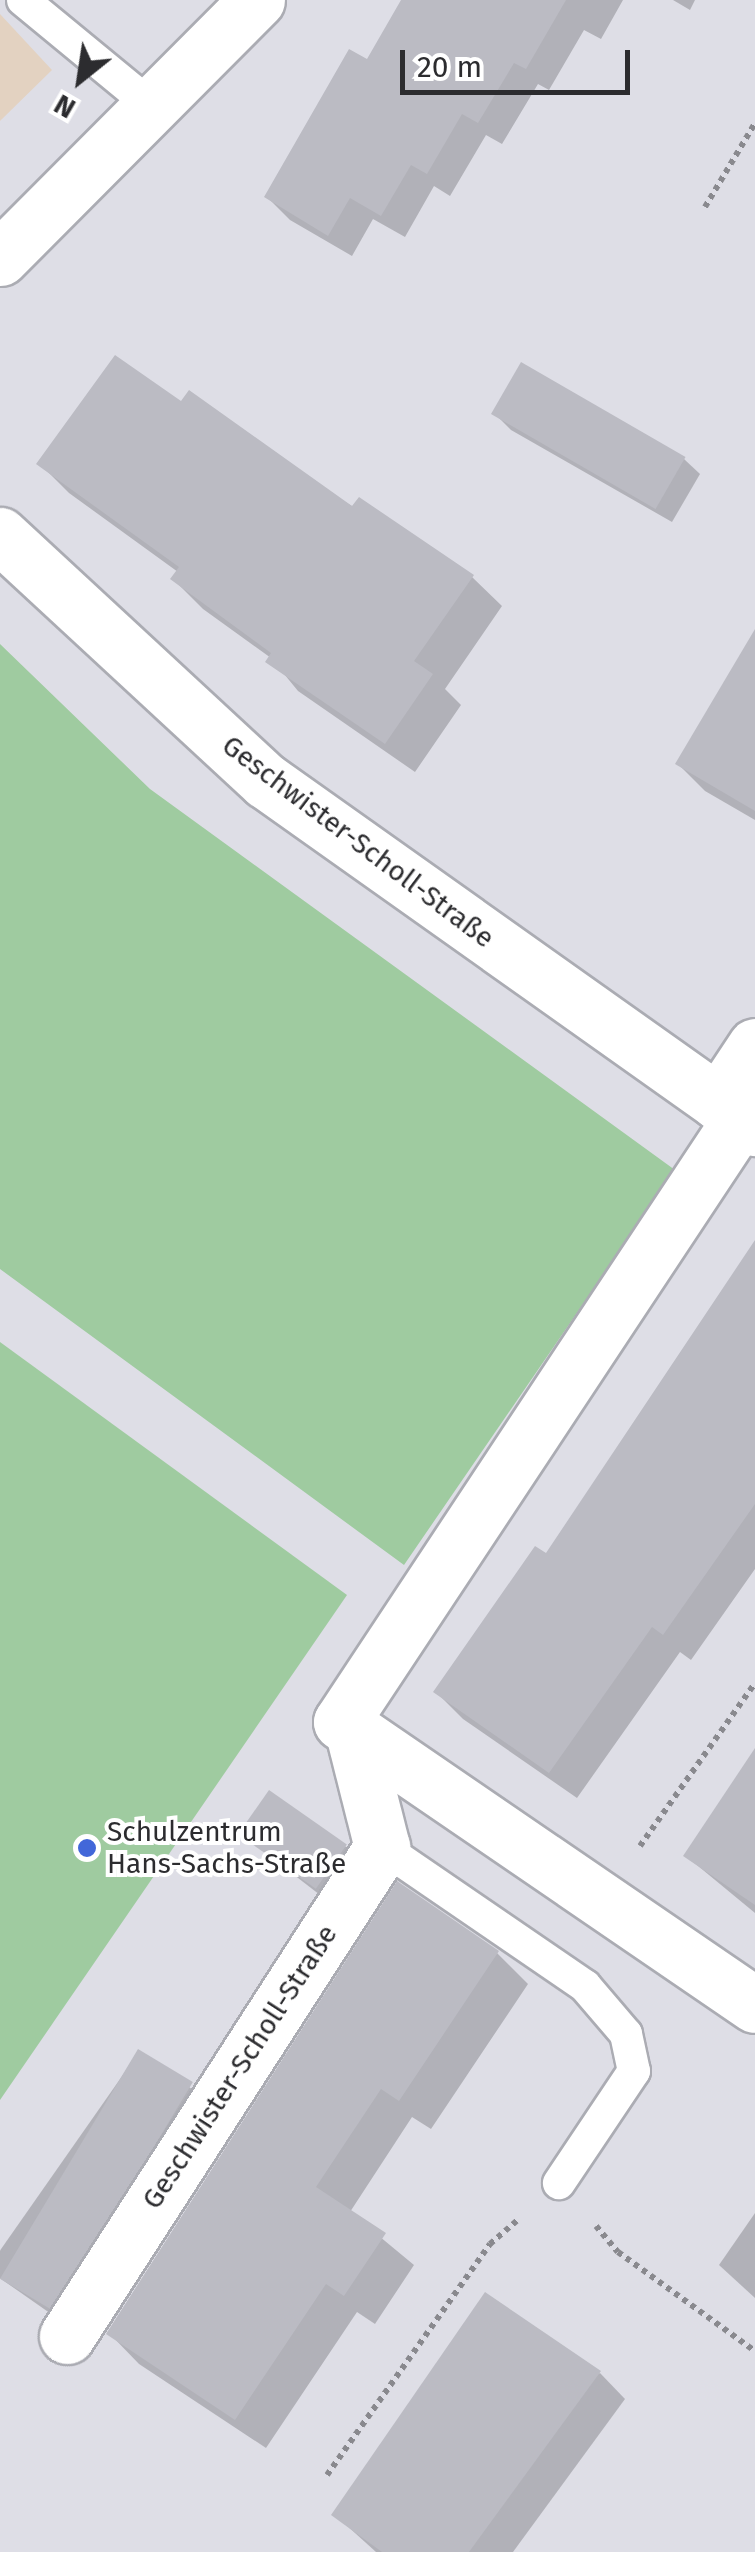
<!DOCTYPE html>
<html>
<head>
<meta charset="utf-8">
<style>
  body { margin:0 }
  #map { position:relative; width:755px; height:2552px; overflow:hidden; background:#dedee6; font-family:"Fira Sans",sans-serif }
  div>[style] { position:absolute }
  .industrial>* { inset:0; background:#e3d2c1 }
  .green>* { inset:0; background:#9fcba0 }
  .shadow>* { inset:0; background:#0003; transform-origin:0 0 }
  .building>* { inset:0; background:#bbbbc3; transform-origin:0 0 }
  .path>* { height:6px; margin-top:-3px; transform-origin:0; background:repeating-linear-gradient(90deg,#89898e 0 5px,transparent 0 10px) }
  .roads { filter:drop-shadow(2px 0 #abacb3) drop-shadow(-2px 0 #abacb3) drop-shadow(0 2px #abacb3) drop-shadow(0 -2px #abacb3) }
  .service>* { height:32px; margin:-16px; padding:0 16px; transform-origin:16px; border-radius:16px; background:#fff }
  .minor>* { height:55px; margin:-27.5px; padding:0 27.5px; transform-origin:27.5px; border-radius:27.5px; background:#fff }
  .dots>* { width:28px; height:28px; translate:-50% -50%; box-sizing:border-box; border:5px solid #fff; border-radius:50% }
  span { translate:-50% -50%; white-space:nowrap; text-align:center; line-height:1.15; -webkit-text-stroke:8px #fff; paint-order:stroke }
  .street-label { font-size:28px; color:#2c2c2f }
  .poi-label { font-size:28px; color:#2c2c2f }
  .left { translate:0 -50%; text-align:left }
  .north { position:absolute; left:30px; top:30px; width:100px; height:100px; -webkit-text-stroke:8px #fff; paint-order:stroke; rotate:210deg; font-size:28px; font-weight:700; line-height:40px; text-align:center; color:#2c2c2f }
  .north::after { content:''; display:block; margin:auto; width:35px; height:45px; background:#2c2c2f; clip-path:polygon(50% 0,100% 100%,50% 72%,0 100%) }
  .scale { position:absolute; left:400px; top:50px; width:230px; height:45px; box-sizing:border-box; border:5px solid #2c2c2f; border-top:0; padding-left:12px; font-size:30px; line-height:35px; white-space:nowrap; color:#2c2c2f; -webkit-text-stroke:8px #fff; paint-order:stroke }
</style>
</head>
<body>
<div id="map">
  <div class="industrial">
    <div style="clip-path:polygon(0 14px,52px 70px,0 121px)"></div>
  </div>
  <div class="green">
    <div style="clip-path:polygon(0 644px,150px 789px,675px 1170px,404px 1565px,0 1269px)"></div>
    <div style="clip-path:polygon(0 1342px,347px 1595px,0 2100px)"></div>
  </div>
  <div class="shadow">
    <div style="clip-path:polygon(419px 0,623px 0,601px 39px,584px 30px,549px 90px,538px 84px,502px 144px,486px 135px,450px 196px,434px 186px,405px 237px,373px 219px,352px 256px,290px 220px,267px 197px)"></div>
    <div style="clip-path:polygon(673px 0,695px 0,690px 10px)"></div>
    <div style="clip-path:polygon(181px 405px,472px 577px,502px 606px,445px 689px,461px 705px,415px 772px,298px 691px,271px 658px,203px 609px,173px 579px,178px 572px,69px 493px,39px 463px)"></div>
    <div style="clip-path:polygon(495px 414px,684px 459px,700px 474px,672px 522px,511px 430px)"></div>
    <div style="clip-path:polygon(755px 632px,755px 820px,705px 791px,678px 764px)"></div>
    <div style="clip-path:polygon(755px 1244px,755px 1569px,691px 1660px,680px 1652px,577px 1798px,463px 1719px,436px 1692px,547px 1556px)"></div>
    <div style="clip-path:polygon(755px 1753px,755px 1913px,686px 1856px)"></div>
    <div style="clip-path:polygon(241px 1834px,345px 1846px,361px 1862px,333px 1905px)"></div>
    <div style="clip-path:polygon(398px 1885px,497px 1953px,528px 1984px,431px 2129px,412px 2117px,350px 2212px,414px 2265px,375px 2324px,357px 2312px,266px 2448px,139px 2364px,109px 2333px)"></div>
    <div style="left:139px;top:2052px;width:84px;height:265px;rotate:35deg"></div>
    <div style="clip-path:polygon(755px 2213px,755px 2298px,719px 2265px)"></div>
    <div style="clip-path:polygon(600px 2373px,625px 2399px,513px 2552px,376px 2552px,334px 2514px)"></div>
  </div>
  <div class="building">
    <div style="clip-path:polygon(401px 0,566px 0,526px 69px,514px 63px,478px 123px,462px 114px,427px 174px,411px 165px,381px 216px,350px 198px,328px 236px,264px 197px,349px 49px,367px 59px)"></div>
    <div style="clip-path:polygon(115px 355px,181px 401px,189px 390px,352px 506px,359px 497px,474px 575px,414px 661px,433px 674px,385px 744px,265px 662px,271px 653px,170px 579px,179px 567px,36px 464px)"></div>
    <div style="left:521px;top:362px;width:190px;height:60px;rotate:30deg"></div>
    <div style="clip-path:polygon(755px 629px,755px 811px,675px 764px)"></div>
    <div style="clip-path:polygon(755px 1240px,755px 1504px,663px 1635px,652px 1627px,549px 1773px,433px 1692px,535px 1546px,546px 1553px)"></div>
    <div style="clip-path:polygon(755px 1748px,755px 1905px,683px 1856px)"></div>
    <div style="left:269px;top:1790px;width:95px;height:54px;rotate:35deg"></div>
    <div style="clip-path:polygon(397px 1881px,499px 1951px,399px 2101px,381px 2089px,316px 2187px,386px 2233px,344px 2296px,326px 2284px,235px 2420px,106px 2334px)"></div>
    <div style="left:138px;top:2049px;width:64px;height:268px;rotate:31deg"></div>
    <div style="clip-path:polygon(485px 2292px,601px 2371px,469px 2552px,382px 2552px,331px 2515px)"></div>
  </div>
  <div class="path">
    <div style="left:705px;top:207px;width:98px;rotate:-59.2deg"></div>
    <div style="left:640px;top:1846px;width:199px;rotate:-54.8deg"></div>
    <div style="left:596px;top:2226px;width:34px;rotate:50deg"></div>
    <div style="left:618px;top:2252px;width:169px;rotate:35.9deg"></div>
    <div style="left:327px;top:2475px;width:283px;rotate:-54.8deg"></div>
    <div style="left:490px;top:2244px;width:37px;rotate:-41deg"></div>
  </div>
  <div class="roads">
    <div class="service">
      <div style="left:23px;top:0;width:163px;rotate:39.5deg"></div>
      <div style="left:382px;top:1847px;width:246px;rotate:34.4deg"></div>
      <div style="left:585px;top:1986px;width:63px;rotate:49.5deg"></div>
      <div style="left:626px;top:2034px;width:38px;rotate:78deg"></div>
      <div style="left:634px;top:2071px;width:135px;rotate:123.8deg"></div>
    </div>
    <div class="minor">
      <div style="left:0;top:258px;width:364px;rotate:-45.1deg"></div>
      <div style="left:0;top:535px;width:362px;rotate:42.8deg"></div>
      <div style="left:266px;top:781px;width:600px;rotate:35.36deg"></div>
      <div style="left:718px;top:1102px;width:67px;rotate:-56.5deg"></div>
      <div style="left:741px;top:1118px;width:724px;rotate:123.51deg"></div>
      <div style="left:341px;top:1722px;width:501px;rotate:34.36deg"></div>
      <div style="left:67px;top:2336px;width:582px;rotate:-57.21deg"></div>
      <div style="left:382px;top:1847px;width:119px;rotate:-104.2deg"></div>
    </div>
  </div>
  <div class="dots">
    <div style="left:87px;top:1848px;background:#4267d9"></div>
  </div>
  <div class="street-label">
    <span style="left:358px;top:842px;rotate:37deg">Geschwister-Scholl-Straße</span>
    <span style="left:240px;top:2067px;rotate:-57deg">Geschwister-Scholl-Straße</span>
  </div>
  <div class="poi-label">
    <span class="left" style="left:107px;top:1848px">Schulzentrum<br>Hans-Sachs-Straße</span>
  </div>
  <div class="north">N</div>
  <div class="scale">20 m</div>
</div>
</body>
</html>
